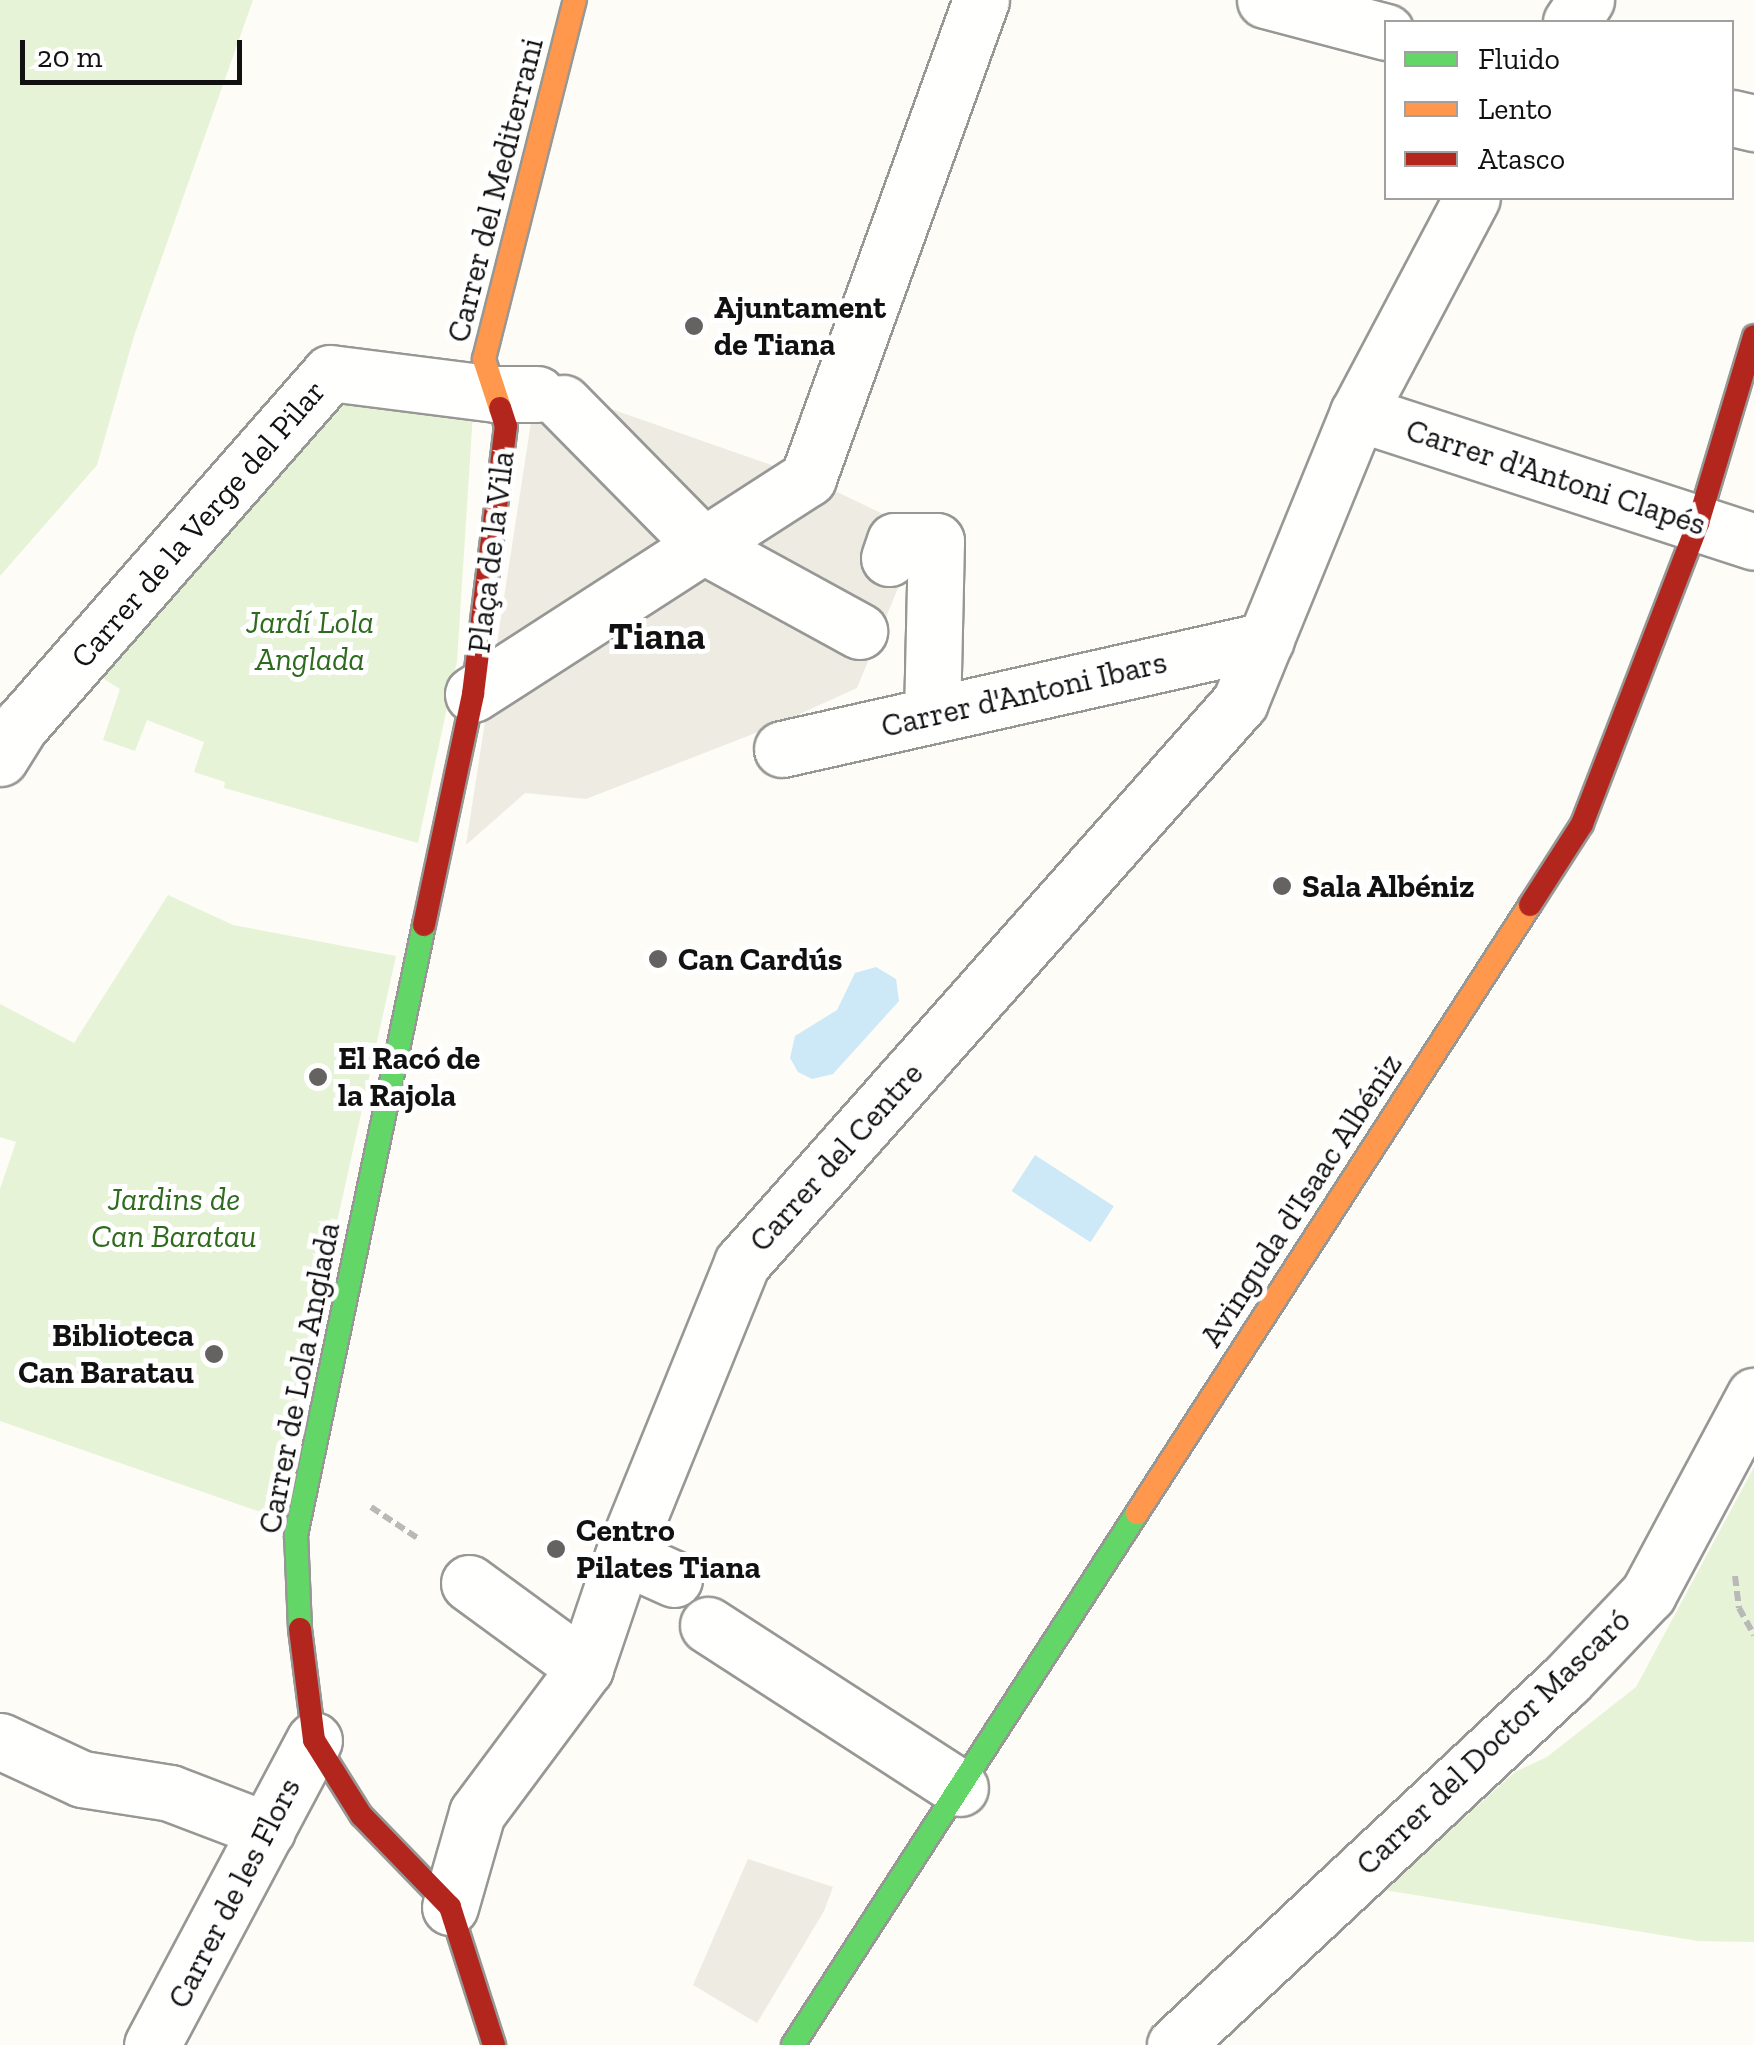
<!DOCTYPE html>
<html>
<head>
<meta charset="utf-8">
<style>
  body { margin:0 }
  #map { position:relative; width:1754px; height:2045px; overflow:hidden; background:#fdfcf7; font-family:"Zilla Slab",serif }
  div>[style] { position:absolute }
  .green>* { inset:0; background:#e7f3d7 }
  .plaza>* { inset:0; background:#edebe2 }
  .water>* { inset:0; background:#cde8f7; transform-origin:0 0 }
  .path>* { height:6px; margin-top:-3px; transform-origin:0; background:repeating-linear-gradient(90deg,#b9b9b8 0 10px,transparent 0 15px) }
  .roads { filter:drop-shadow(2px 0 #979795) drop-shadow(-2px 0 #979795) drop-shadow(0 2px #979795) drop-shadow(0 -2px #979795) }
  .street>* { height:55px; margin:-27.5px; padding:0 27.5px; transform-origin:27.5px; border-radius:27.5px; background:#fffffe }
  .fast>* { height:22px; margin:-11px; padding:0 11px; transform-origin:11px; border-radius:11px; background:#63d668 }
  .slow>* { height:22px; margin:-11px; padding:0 11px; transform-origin:11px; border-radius:11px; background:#ff974d }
  .jam>* { height:22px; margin:-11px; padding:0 11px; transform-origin:11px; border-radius:11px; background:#b3261e }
  .dots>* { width:28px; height:28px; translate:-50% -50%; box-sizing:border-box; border:5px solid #fff; border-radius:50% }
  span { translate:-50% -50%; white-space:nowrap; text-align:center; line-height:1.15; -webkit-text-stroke:10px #fff; paint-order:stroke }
  .street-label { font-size:32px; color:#111 }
  .poi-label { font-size:32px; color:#111; font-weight:700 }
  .left { translate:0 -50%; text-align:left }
  .right { translate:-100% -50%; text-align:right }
  .park-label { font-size:32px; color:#2f6b1f; font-style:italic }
  .quarter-label { font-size:38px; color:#111; font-weight:700 }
  .legend { position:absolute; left:1384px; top:20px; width:350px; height:180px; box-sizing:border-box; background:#fff; border:2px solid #a0a0a0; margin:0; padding:12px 18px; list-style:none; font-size:30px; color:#111 }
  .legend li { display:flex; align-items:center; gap:20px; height:50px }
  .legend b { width:50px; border:2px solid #a0a0a0 }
  .scale { position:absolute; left:20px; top:40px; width:222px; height:45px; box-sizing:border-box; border:5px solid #111; border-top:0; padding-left:12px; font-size:30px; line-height:35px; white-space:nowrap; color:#111; -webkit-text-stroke:8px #fff; paint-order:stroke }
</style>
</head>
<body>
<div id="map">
  <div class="green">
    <div style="clip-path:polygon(0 0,253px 0,134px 336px,97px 465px,0 576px)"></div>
    <div style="clip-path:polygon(331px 394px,473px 413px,457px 661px,418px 843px,224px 788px,225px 782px,194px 772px,204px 742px,147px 720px,135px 751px,103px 740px,120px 689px,87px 668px)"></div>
    <div style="clip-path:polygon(168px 895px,233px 925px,396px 956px,275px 1502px,266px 1514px,0 1421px,0 1189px,16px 1142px,0 1137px,0 1004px,74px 1043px)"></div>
    <div style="clip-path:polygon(1754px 1467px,1754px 1942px,1698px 1941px,1384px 1890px,1515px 1772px,1547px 1757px,1636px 1687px)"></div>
  </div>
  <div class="plaza">
    <div style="clip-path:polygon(537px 383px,808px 478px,883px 514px,868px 548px,907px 566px,857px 688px,771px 727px,586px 799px,525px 793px,466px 845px)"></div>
    <div style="clip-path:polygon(748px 1859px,833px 1887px,824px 1911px,757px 2023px,693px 1985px)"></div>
  </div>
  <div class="water">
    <div style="clip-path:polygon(876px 967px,896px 979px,899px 1001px,833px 1074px,812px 1079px,798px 1072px,790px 1058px,795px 1036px,837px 1010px,855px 973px)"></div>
    <div style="left:1035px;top:1155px;width:94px;height:43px;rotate:33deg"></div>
  </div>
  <div class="path">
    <div style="left:371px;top:1507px;width:58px;rotate:33.7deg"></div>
    <div style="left:1735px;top:1576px;width:32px;rotate:83deg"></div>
    <div style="left:1739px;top:1608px;width:31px;rotate:61deg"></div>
  </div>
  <div class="roads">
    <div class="street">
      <div style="left:1265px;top:0;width:125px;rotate:14.8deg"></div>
      <div style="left:1571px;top:22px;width:27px;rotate:-56deg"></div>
      <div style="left:1732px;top:118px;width:23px;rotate:13deg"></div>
      <div style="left:563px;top:403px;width:201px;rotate:45.4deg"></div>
      <div style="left:704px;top:546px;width:177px;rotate:28.7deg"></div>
      <div style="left:1358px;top:413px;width:416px;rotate:18deg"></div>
      <div style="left:889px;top:558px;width:18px;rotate:-71deg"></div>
      <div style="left:895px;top:541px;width:41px"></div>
      <div style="left:936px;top:541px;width:174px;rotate:91.3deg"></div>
      <div style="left:473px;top:694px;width:399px;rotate:-32.8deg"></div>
      <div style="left:808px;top:478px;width:508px;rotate:-70.1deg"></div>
      <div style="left:782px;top:749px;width:496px;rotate:-12.7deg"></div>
      <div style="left:0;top:758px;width:39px;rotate:-58deg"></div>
      <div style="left:21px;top:725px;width:468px;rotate:-48.7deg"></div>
      <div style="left:330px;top:373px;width:167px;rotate:7.2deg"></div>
      <div style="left:496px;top:394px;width:41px"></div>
      <div style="left:623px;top:1556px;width:56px;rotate:24.3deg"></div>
      <div style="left:469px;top:1583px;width:144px;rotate:36.2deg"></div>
      <div style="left:708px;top:1625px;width:300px;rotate:32.9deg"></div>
      <div style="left:0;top:1741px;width:90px;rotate:24.9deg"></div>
      <div style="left:82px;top:1779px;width:89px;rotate:9deg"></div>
      <div style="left:170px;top:1793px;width:104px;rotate:20.9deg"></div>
      <div style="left:450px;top:1907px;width:98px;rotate:-74deg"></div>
      <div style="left:477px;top:1813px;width:181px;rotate:-53.3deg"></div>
      <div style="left:585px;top:1668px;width:118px;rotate:-71.3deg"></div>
      <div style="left:623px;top:1556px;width:316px;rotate:-67.9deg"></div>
      <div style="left:742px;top:1263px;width:750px;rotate:-48.4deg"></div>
      <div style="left:1240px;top:702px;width:312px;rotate:-67.8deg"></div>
      <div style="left:1358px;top:413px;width:243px;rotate:-62.1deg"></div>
      <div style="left:152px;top:2045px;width:345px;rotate:-62deg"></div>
      <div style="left:1175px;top:2045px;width:535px;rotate:-43.03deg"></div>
      <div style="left:1566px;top:1680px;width:119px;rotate:-46.4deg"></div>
      <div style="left:1648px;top:1594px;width:225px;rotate:-61.8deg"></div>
    </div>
    <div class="fast">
      <div style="left:300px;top:1629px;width:94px;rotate:-92.4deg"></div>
      <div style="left:296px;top:1535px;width:623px;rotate:-78.15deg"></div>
      <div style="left:793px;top:2045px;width:634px;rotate:-57.11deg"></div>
    </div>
    <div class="slow">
      <div style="left:500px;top:408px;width:52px;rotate:-108.1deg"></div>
      <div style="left:484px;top:359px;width:370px;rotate:-75.8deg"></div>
      <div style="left:1137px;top:1513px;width:724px;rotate:-57.12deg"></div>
    </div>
    <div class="jam">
      <div style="left:1530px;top:905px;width:96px;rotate:-57.3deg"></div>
      <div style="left:1582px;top:824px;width:323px;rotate:-68.9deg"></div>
      <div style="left:1698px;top:523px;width:195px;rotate:-73.3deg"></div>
      <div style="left:424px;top:925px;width:236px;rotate:-78deg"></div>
      <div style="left:473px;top:694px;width:270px;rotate:-83deg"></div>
      <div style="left:506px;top:426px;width:19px;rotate:-108deg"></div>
      <div style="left:300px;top:1629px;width:112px;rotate:82.8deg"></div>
      <div style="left:314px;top:1740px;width:89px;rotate:57.9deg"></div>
      <div style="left:361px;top:1815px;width:128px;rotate:45.9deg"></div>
      <div style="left:450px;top:1907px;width:145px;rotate:72.3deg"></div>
    </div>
  </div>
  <div class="dots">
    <div style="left:694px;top:326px;background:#646362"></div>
    <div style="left:1282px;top:886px;background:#646362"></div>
    <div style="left:658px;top:959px;background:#646362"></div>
    <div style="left:318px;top:1077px;background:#646362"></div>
    <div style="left:214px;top:1354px;background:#646362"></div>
    <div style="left:556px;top:1549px;background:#646362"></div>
  </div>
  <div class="street-label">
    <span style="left:495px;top:190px;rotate:-76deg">Carrer del Mediterrani</span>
    <span style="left:1556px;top:477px;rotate:18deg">Carrer d'Antoni Clapés</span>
    <span style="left:198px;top:524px;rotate:-49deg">Carrer de la Verge del Pilar</span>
    <span style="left:491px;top:552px;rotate:-83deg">Plaça de la Vila</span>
    <span style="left:1024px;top:694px;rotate:-13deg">Carrer d'Antoni Ibars</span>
    <span style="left:836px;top:1157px;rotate:-48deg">Carrer del Centre</span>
    <span style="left:1301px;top:1200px;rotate:-57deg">Avinguda d'Isaac Albéniz</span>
    <span style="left:299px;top:1378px;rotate:-79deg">Carrer de Lola Anglada</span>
    <span style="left:1493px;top:1742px;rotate:-44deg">Carrer del Doctor Mascaró</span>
    <span style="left:234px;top:1893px;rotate:-63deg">Carrer de les Flors</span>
  </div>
  <div class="poi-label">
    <span class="left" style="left:714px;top:326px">Ajuntament<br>de Tiana</span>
    <span class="left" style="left:1302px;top:886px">Sala Albéniz</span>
    <span class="left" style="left:678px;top:959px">Can Cardús</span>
    <span class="left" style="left:338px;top:1077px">El Racó de<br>la Rajola</span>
    <span class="right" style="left:194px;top:1354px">Biblioteca<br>Can Baratau</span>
    <span class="left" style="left:576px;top:1549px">Centro<br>Pilates Tiana</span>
  </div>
  <div class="park-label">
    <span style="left:310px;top:641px">Jardí Lola<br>Anglada</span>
    <span style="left:174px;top:1218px">Jardins de<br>Can Baratau</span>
  </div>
  <div class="quarter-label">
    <span style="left:657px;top:637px">Tiana</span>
  </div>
  <ul class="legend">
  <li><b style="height:12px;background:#63d668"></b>Fluido</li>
  <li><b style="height:12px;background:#ff974d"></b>Lento</li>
  <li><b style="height:12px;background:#b3261e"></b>Atasco</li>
  </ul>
  <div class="scale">20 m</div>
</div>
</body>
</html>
